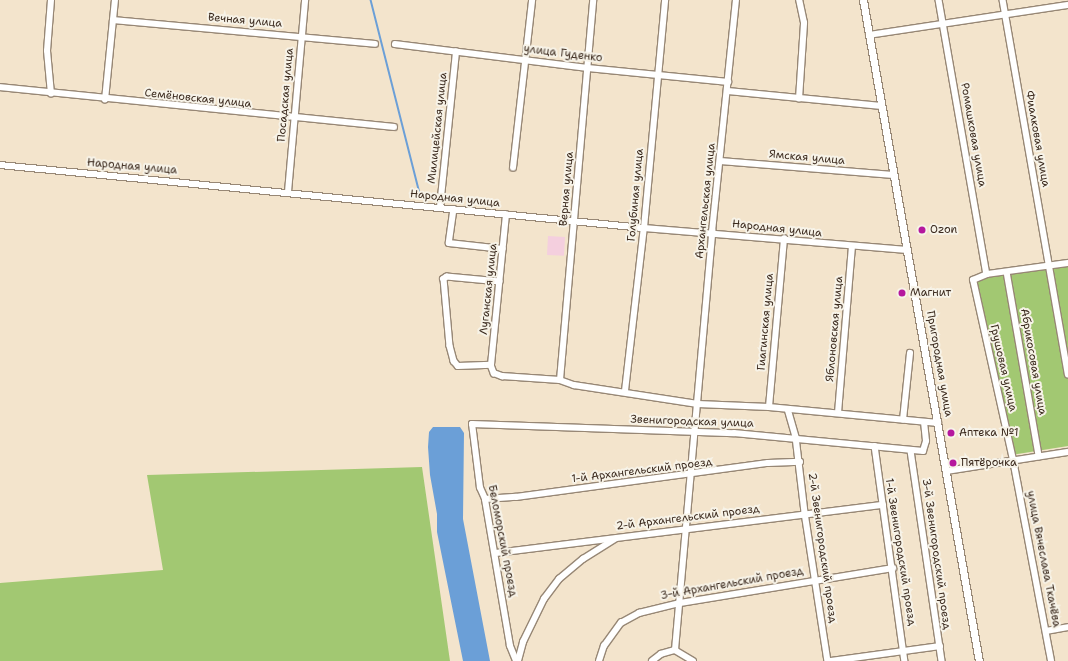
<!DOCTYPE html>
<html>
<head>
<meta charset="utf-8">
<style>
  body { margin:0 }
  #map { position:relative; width:1068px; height:661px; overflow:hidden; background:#f3e4cc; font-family:"Shantell Sans",sans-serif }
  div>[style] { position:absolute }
  .built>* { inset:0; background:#f4cfde; transform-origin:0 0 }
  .green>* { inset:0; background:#a2c872 }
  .water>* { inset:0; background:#6b9fd7 }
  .stream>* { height:1.5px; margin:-0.75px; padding:0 0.75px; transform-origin:0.75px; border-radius:0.75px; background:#6b9fd7 }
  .roads { filter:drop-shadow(1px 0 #978775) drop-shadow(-1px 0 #978775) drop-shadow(0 1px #978775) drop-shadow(0 -1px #978775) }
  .minor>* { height:5.5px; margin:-2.75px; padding:0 2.75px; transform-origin:2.75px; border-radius:2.75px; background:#fff }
  .tertiary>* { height:7px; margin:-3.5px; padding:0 3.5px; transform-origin:3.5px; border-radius:3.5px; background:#fff }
  .dots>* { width:11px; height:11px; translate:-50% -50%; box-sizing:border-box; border:2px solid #f7f3e8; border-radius:50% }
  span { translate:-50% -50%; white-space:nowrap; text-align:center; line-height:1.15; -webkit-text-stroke:4px #f7f3e8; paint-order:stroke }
  .street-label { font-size:11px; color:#3b2a1e }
  .poi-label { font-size:11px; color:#3b2a1e }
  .left { translate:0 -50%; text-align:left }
</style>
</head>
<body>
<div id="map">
  <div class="built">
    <div style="left:548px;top:236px;width:17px;height:19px;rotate:3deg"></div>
  </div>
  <div class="green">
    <div style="clip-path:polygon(1068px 263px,1068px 446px,1012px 455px,973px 278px)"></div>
    <div style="clip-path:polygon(422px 467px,450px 661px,0 661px,0 583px,163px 570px,147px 475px)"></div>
  </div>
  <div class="water">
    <div style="clip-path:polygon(433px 427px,460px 427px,464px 433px,463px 519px,490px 661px,463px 661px,437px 532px,437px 514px,430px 475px,428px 447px,429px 432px)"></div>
  </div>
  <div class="stream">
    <div style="left:371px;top:0;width:204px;rotate:75.8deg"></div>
  </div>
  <div class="roads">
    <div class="minor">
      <div style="left:939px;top:0;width:278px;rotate:80.1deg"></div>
      <div style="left:1003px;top:0;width:380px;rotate:80.1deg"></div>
      <div style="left:113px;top:20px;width:263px;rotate:5.2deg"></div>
      <div style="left:869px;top:35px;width:201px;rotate:-8.6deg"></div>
      <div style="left:395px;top:44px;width:194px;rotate:7.1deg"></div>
      <div style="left:588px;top:68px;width:141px;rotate:5.7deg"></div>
      <div style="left:0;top:87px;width:396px;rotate:5.8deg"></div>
      <div style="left:728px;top:91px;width:154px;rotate:5.6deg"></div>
      <div style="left:51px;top:94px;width:43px;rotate:-95.3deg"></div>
      <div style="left:47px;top:51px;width:51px;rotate:-85.5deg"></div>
      <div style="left:799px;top:99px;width:76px;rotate:-86.2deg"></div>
      <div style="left:804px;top:23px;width:24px;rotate:-102deg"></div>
      <div style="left:105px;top:100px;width:100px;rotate:-84.3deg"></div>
      <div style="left:720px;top:161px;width:174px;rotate:4.6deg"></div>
      <div style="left:0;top:165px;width:647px;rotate:5.59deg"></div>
      <div style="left:644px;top:228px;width:264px;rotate:4.8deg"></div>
      <div style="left:513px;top:168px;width:169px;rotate:-83.5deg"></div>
      <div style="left:288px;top:192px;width:193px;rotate:-84.9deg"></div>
      <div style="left:440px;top:207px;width:156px;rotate:-84.1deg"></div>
      <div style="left:454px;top:209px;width:34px;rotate:98deg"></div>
      <div style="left:449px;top:243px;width:54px;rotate:6.3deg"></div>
      <div style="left:1007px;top:272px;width:187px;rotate:80.1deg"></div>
      <div style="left:500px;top:282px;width:53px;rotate:-174.6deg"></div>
      <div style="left:447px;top:277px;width:4px;rotate:146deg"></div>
      <div style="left:444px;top:279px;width:67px;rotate:84.9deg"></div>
      <div style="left:450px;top:346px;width:16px;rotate:75deg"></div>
      <div style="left:454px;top:361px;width:6px;rotate:51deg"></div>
      <div style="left:458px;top:366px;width:33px;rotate:-2deg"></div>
      <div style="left:491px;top:365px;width:9px;rotate:69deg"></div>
      <div style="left:494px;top:373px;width:9px;rotate:21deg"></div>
      <div style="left:502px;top:376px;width:58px;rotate:3.9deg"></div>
      <div style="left:560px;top:380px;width:15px;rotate:20deg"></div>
      <div style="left:574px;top:385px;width:125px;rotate:8.7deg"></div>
      <div style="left:698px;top:404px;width:71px;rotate:2.4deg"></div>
      <div style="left:769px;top:407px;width:170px;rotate:5.4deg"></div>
      <div style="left:491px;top:365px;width:151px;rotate:-84.3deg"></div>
      <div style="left:560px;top:380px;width:381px;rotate:-85deg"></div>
      <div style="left:625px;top:391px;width:164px;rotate:-83.4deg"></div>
      <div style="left:644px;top:228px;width:229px;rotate:-84.7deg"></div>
      <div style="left:769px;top:407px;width:169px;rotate:-84.9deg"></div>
      <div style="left:788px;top:409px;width:29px;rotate:74deg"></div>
      <div style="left:796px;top:437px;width:77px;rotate:83.2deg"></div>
      <div style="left:805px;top:513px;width:150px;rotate:81.2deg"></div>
      <div style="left:838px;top:413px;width:167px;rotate:-85.2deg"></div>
      <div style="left:903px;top:420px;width:67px;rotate:-84deg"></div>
      <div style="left:875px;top:446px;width:217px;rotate:82.1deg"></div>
      <div style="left:911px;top:451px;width:212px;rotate:81.6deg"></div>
      <div style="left:946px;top:471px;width:123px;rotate:-8.9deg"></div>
      <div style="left:485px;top:499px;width:31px;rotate:-4deg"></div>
      <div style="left:516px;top:497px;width:254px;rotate:-7.7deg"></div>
      <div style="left:768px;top:463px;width:32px;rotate:-2deg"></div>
      <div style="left:496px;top:553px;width:390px;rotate:-7.1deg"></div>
      <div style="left:1046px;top:631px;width:22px;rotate:-10deg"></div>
      <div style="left:675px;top:650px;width:420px;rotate:-84.9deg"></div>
      <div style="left:712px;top:232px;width:233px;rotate:-84.1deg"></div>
      <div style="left:516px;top:661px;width:16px;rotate:-112deg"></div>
      <div style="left:510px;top:646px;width:149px;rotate:-99.7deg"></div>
      <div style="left:485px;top:499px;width:12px;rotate:-114deg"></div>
      <div style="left:480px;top:488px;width:64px;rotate:-97.1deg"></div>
      <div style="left:472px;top:424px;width:262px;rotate:2deg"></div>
      <div style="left:734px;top:433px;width:190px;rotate:5.4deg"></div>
      <div style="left:923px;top:451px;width:10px;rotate:-73deg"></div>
      <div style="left:926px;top:441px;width:18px;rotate:-96deg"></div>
      <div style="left:518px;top:661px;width:20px;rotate:-75deg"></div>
      <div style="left:523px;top:642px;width:48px;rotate:-64deg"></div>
      <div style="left:544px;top:599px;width:25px;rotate:-53deg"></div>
      <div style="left:559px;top:579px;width:31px;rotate:-40deg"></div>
      <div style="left:583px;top:559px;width:38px;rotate:-32deg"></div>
      <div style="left:599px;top:661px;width:16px;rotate:-72deg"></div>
      <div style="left:604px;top:646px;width:29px;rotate:-54deg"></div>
      <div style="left:621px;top:623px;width:21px;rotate:-29deg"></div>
      <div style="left:639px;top:613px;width:42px;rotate:-13.7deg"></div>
      <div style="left:680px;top:603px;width:216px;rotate:-9.3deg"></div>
      <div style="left:652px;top:661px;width:11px;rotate:-38deg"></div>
      <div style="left:661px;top:654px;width:15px;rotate:-16deg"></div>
      <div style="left:675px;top:650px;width:21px;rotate:31deg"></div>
      <div style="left:831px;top:661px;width:110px;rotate:-7.8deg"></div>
      <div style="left:1051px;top:661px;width:205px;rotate:-100.7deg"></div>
      <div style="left:1013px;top:460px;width:184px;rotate:-102.5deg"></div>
      <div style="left:973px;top:280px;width:15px;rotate:-23deg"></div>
      <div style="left:987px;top:274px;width:82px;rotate:-7.7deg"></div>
    </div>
    <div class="tertiary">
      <div style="left:863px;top:0;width:671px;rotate:80.05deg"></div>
    </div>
  </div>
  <div class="dots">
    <div style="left:922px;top:230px;background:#b5179e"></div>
    <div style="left:902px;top:293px;background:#b5179e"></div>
    <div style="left:951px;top:433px;background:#b5179e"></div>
    <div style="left:953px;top:463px;background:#b5179e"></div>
  </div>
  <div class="street-label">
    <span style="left:245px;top:21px;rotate:5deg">Вечная улица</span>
    <span style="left:563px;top:54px;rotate:7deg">улица Гуденко</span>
    <span style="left:286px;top:95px;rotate:-85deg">Посадская улица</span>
    <span style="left:198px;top:99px;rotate:6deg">Семёновская улица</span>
    <span style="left:438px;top:128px;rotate:-84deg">Милицейская улица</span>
    <span style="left:973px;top:135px;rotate:80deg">Ромашковая улица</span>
    <span style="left:1037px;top:139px;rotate:80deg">Фиалковая улица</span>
    <span style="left:807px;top:158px;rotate:5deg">Ямская улица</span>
    <span style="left:132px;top:167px;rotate:5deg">Народная улица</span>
    <span style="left:567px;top:189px;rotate:-85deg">Верная улица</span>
    <span style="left:636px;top:195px;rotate:-85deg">Голубиная улица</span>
    <span style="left:455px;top:199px;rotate:6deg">Народная улица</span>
    <span style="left:706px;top:201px;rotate:-84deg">Архангельская улица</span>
    <span style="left:777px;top:229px;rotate:6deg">Народная улица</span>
    <span style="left:489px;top:289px;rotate:-84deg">Луганская улица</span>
    <span style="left:766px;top:322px;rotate:-85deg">Гиагинская улица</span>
    <span style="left:835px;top:329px;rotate:-85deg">Яблоновская улица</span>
    <span style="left:1033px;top:362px;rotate:80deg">Абрикосовая улица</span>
    <span style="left:939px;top:364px;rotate:80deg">Пригородная улица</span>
    <span style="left:1003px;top:368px;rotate:77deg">Грушовая улица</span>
    <span style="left:692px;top:422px;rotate:2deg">Звенигородская улица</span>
    <span style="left:642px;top:471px;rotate:-7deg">1-й Архангельский проезд</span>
    <span style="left:688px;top:518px;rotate:-7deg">2-й Архангельский проезд</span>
    <span style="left:502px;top:541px;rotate:79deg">Беломорский проезд</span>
    <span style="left:822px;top:548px;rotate:82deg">2-й Звенигородский проезд</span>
    <span style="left:900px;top:552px;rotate:81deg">1-й Звенигородский проезд</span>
    <span style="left:936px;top:554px;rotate:82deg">3-й Звенигородский проезд</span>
    <span style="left:1043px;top:559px;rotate:79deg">улица Вячеслава Ткачёва</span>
    <span style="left:732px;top:584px;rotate:-10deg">3-й Архангельский проезд</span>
  </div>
  <div class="poi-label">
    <span class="left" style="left:930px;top:230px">Ozon</span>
    <span class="left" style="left:910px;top:293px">Магнит</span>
    <span class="left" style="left:959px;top:433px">Аптека №1</span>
    <span class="left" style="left:961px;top:463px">Пятёрочка</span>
  </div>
</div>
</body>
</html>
